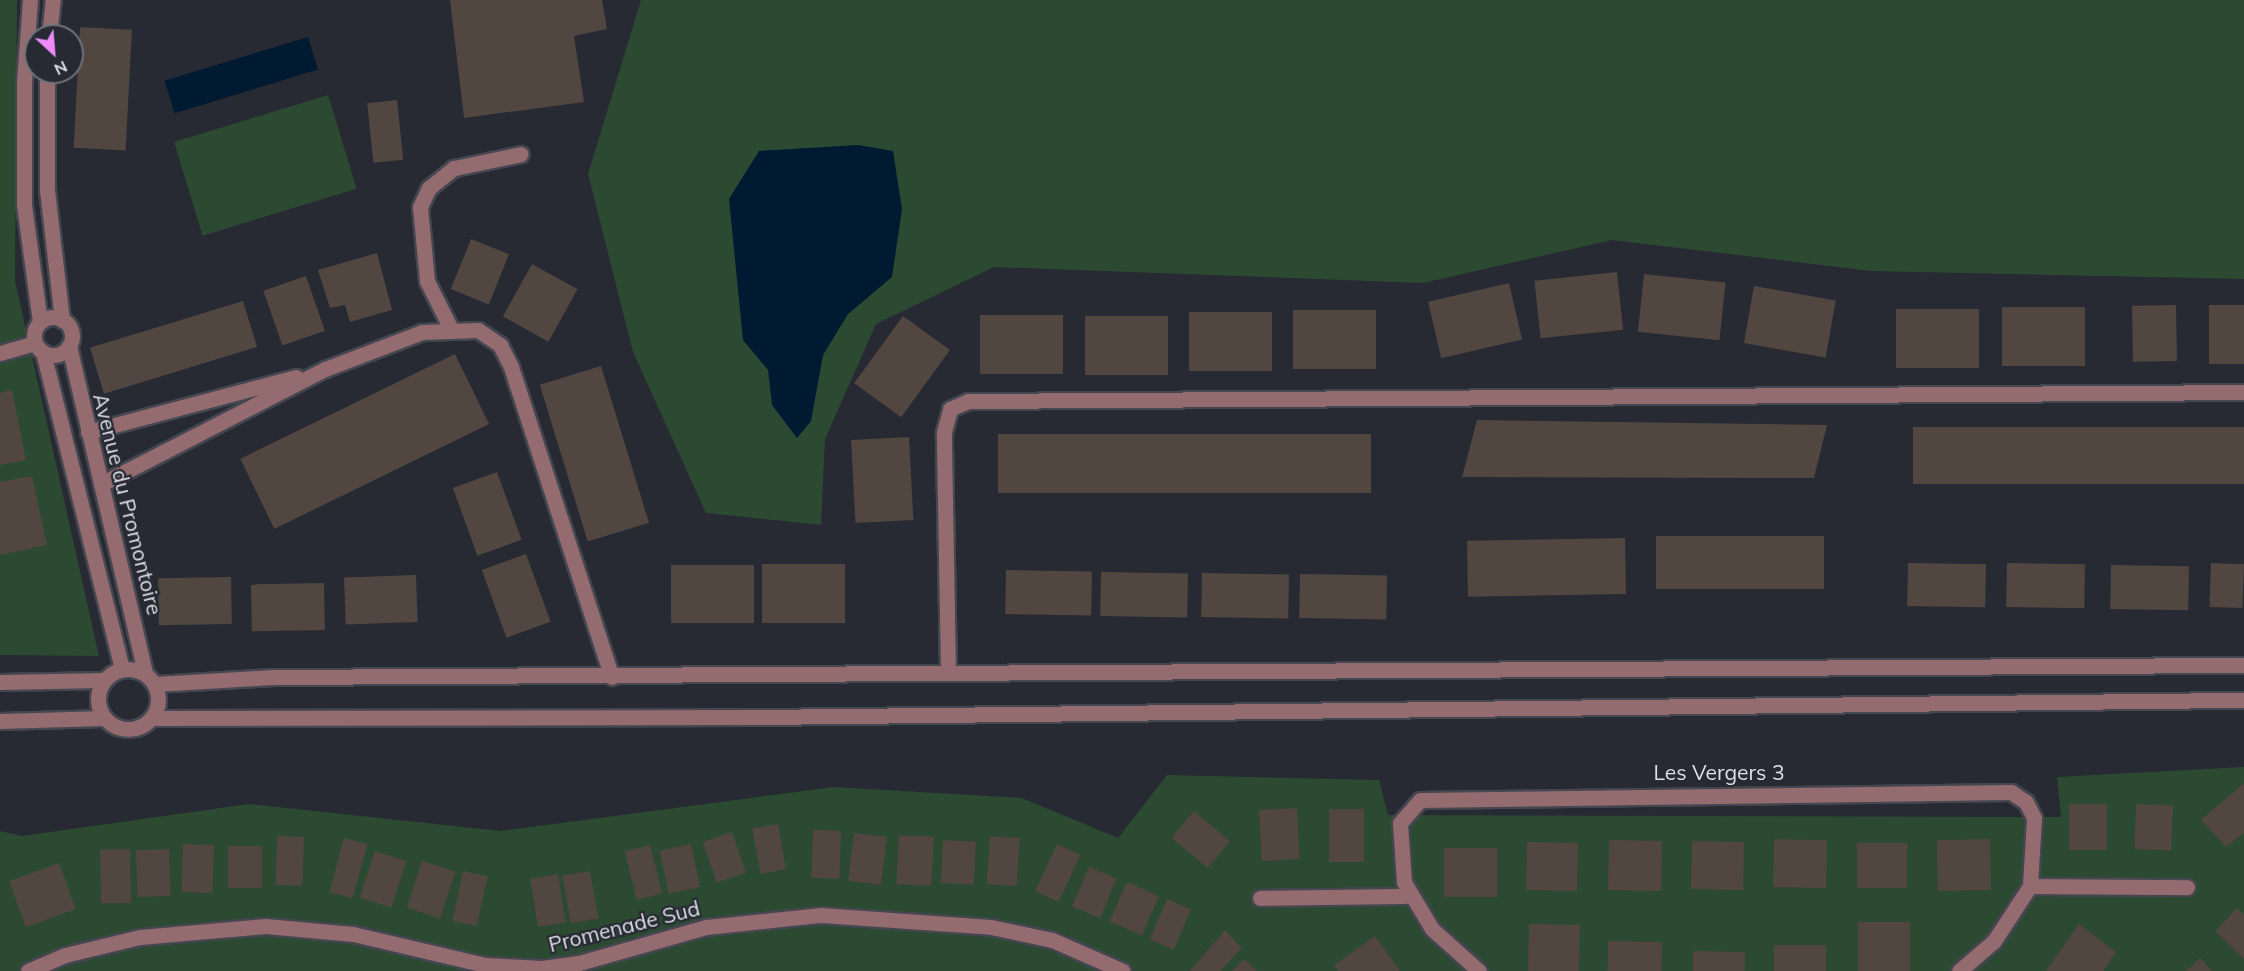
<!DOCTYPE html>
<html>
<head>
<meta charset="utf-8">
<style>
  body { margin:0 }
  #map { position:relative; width:2244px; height:971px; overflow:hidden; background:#272933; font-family:Mulish,sans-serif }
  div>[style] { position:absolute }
  .green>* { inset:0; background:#2c4a32; transform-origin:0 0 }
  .water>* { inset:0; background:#001a32; transform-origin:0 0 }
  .building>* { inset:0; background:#514740; transform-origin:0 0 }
  .roads { filter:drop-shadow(2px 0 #444650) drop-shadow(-2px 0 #444650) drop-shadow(0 2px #444650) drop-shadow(0 -2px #444650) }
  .minor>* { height:15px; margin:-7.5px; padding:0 7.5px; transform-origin:7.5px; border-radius:7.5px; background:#946b6e }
  .minor>.ring { margin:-7.5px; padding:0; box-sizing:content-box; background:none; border:15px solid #946b6e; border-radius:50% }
  span { translate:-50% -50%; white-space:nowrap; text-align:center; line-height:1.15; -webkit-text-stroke:4.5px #272933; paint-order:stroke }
  .street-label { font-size:21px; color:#dddfe6 }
  .north { position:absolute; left:24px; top:24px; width:60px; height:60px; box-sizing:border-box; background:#272933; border:2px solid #70727b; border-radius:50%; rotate:154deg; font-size:16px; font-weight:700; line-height:24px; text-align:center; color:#dddfe6 }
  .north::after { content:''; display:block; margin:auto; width:21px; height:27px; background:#ed8cf9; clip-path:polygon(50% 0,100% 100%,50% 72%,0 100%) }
</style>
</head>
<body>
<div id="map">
  <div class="green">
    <div style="clip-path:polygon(0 0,17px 0,15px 281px,99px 656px,0 655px)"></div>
    <div style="clip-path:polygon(641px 0,2244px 0,2244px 279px,1871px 271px,1612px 240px,1423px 283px,994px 267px,876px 324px,825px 439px,821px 525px,706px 513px,633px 352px,588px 174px)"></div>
    <div style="left:328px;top:95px;width:98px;height:161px;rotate:73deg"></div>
    <div style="clip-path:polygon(2244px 767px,2244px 971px,0 971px,0 831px,22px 836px,249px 804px,501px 831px,833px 787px,1022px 798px,1118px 838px,1167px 775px,1379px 780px,1388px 815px,2061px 817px,2057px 777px)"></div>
  </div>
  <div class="water">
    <div style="left:308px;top:37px;width:34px;height:150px;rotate:73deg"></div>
    <div style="clip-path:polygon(858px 145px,893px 151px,902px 209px,892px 277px,848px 314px,823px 355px,811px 421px,797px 438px,772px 405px,768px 370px,743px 340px,729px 199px,759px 151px)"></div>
  </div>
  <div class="building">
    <div style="clip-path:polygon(450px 0,602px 0,607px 29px,574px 36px,584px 102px,464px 118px)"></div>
    <div style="left:80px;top:27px;width:52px;height:121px;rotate:3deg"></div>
    <div style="left:397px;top:100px;width:60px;height:30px;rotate:84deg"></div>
    <div style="left:471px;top:239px;width:41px;height:54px;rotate:22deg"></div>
    <div style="clip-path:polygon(377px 253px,392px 310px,350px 322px,345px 305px,330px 308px,318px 270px)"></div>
    <div style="left:532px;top:264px;width:52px;height:60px;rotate:29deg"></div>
    <div style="left:1617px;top:272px;width:58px;height:83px;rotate:84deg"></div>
    <div style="left:1644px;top:274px;width:82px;height:58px;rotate:6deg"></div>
    <div style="left:306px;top:276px;width:58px;height:45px;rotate:71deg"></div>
    <div style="left:1509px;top:283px;width:58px;height:83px;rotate:77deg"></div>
    <div style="left:1754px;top:286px;width:83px;height:58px;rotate:10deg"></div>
    <div style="left:243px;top:301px;width:48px;height:160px;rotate:73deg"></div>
    <div style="left:2176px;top:305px;width:56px;height:44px;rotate:89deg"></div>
    <div style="left:2209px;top:305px;width:35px;height:59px"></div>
    <div style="left:2002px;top:307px;width:83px;height:59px"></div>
    <div style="left:1896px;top:309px;width:83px;height:59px"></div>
    <div style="left:1376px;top:310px;width:59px;height:83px;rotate:90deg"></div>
    <div style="left:1272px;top:312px;width:59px;height:83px;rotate:90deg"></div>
    <div style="left:1063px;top:315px;width:59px;height:83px;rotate:90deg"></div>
    <div style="left:903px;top:316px;width:58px;height:83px;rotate:36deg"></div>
    <div style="left:1085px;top:316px;width:83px;height:59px"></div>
    <div style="left:455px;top:354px;width:78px;height:239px;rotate:64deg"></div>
    <div style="left:601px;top:366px;width:164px;height:64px;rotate:73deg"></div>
    <div style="clip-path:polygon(12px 390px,26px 460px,0 465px,0 393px)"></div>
    <div style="clip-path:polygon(1477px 420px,1827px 425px,1814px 478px,1462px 477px)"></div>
    <div style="left:2244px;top:427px;width:57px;height:331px;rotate:90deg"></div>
    <div style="left:1371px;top:434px;width:59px;height:373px;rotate:90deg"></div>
    <div style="left:909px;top:437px;width:83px;height:58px;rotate:87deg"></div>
    <div style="left:497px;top:472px;width:72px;height:47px;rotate:70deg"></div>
    <div style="clip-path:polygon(32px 476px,47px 545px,0 555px,0 482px)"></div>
    <div style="left:1824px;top:536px;width:53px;height:168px;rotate:90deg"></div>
    <div style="left:1625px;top:538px;width:56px;height:158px;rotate:89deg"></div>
    <div style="left:526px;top:554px;width:72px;height:47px;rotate:70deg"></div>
    <div style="left:1908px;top:563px;width:78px;height:43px;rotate:1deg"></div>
    <div style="left:2007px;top:563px;width:78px;height:44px;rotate:1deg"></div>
    <div style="left:2211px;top:563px;width:33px;height:44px;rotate:2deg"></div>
    <div style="left:845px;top:564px;width:59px;height:83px;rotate:90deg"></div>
    <div style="left:671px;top:565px;width:83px;height:58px"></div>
    <div style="left:2111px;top:565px;width:78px;height:44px;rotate:1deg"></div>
    <div style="left:1006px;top:570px;width:86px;height:44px;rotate:1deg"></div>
    <div style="left:1101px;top:572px;width:87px;height:44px;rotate:1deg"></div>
    <div style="left:1202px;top:573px;width:87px;height:44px;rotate:1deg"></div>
    <div style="left:1300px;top:574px;width:87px;height:44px;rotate:1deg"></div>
    <div style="left:416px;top:575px;width:47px;height:72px;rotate:88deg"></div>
    <div style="left:231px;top:577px;width:47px;height:73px;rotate:89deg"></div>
    <div style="left:324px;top:583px;width:47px;height:73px;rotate:89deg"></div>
    <div style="clip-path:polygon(2244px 783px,2244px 833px,2226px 847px,2201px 820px)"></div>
    <div style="left:2107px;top:804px;width:46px;height:38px;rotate:90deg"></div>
    <div style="left:2136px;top:804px;width:37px;height:45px;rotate:2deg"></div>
    <div style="left:1297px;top:808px;width:51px;height:38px;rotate:87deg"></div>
    <div style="left:1329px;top:809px;width:35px;height:53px"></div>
    <div style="left:1194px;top:811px;width:47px;height:35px;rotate:40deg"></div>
    <div style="left:778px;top:824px;width:46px;height:26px;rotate:80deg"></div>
    <div style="left:813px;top:830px;width:28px;height:48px;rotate:2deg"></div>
    <div style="left:732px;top:832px;width:43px;height:31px;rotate:71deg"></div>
    <div style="left:854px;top:833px;width:33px;height:48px;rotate:7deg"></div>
    <div style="left:899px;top:835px;width:35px;height:49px;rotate:3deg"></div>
    <div style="left:277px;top:836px;width:27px;height:49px;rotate:2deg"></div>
    <div style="left:990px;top:836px;width:30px;height:48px;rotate:4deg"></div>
    <div style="left:344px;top:838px;width:24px;height:56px;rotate:15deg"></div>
    <div style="left:1990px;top:839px;width:51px;height:53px;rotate:89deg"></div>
    <div style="left:943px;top:840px;width:33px;height:43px;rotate:3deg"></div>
    <div style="left:1827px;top:840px;width:48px;height:53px;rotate:91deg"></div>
    <div style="left:1662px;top:841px;width:50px;height:53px;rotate:91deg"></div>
    <div style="left:1692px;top:841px;width:52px;height:48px;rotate:1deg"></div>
    <div style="left:1527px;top:842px;width:51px;height:48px;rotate:1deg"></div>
    <div style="left:1857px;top:843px;width:50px;height:45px"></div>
    <div style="left:183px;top:844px;width:31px;height:48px;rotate:2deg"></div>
    <div style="left:691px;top:844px;width:44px;height:32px;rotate:78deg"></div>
    <div style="left:1057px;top:844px;width:26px;height:52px;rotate:25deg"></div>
    <div style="left:650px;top:845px;width:50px;height:26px;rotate:76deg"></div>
    <div style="left:228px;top:846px;width:34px;height:42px"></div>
    <div style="left:1497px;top:848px;width:49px;height:53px;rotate:90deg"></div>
    <div style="left:130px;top:849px;width:54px;height:30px;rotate:89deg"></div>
    <div style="left:169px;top:849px;width:47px;height:33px;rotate:88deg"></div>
    <div style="left:375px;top:851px;width:33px;height:49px;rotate:18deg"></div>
    <div style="left:422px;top:861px;width:35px;height:49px;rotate:18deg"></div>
    <div style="left:59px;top:863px;width:49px;height:53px;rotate:70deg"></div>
    <div style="left:1089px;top:867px;width:30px;height:43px;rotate:23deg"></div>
    <div style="left:463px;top:871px;width:25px;height:51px;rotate:12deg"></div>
    <div style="left:590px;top:871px;width:48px;height:28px;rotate:80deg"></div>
    <div style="left:558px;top:874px;width:49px;height:28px;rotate:81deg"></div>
    <div style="left:1127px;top:882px;width:35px;height:43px;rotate:24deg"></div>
    <div style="left:1167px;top:899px;width:26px;height:44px;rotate:23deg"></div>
    <div style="clip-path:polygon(2237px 908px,2244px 915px,2244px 959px,2215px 931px)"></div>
    <div style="left:1858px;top:922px;width:52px;height:49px"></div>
    <div style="left:1529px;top:924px;width:51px;height:47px;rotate:1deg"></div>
    <div style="clip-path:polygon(2079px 924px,2116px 952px,2103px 971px,2046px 971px)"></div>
    <div style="clip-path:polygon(1225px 930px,1242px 948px,1220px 971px,1190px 971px)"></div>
    <div style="clip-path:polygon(1375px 936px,1400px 971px,1338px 971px,1334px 965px)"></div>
    <div style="left:1608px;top:941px;width:54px;height:30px;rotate:1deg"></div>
    <div style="left:1774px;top:945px;width:52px;height:26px"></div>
    <div style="left:1693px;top:951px;width:52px;height:20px;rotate:1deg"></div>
    <div style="clip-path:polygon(2200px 958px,2212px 971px,2186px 971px)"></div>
    <div style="clip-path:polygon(1244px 959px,1257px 971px,1232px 971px)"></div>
  </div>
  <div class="roads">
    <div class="minor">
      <div style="left:30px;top:0;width:81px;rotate:94.2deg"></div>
      <div style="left:24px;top:81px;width:124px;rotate:90deg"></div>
      <div style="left:24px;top:205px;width:118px;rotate:82.2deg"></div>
      <div style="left:49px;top:36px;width:36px;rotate:-84deg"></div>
      <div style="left:47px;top:72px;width:118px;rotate:90deg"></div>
      <div style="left:47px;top:190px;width:131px;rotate:83.4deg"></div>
      <div class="ring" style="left:34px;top:317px;width:23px;height:23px"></div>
      <div style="left:450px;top:327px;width:51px;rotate:-116.6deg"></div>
      <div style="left:427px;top:281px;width:74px;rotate:-95.4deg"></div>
      <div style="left:420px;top:207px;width:21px;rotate:-65deg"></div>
      <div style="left:429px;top:188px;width:32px;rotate:-39deg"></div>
      <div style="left:454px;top:168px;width:68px;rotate:-11.8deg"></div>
      <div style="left:69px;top:346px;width:336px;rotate:76.9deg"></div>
      <div style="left:43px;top:352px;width:327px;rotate:76deg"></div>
      <div style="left:0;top:353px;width:36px;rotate:-16deg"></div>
      <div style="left:88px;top:432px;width:215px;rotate:-14.8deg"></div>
      <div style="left:101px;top:484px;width:252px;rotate:-27.2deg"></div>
      <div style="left:325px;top:369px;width:104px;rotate:-20.9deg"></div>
      <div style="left:422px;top:332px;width:56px;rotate:-2deg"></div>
      <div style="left:478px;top:330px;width:27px;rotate:34deg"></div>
      <div style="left:500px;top:345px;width:25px;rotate:63deg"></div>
      <div style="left:511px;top:367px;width:326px;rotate:72deg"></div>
      <div class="ring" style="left:98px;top:669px;width:45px;height:45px"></div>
      <div style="left:948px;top:672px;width:240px;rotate:-91deg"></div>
      <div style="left:944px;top:432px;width:24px;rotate:-75deg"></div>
      <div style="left:950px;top:409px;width:20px;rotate:-24deg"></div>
      <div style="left:968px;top:401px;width:1276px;rotate:-0.4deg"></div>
      <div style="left:0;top:682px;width:104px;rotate:-1.1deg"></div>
      <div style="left:155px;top:684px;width:118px;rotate:-3.4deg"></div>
      <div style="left:273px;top:677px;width:1971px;rotate:-0.35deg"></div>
      <div style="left:152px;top:718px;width:606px;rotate:-0.09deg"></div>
      <div style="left:758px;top:717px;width:1486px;rotate:-0.66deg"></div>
      <div style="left:0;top:721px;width:104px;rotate:-1.7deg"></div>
      <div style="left:2030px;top:886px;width:157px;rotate:0.4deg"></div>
      <div style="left:1260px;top:898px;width:150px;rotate:-0.8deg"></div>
      <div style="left:28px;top:971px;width:40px;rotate:-23.4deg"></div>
      <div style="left:65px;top:955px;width:77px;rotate:-13.5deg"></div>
      <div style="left:140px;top:937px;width:126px;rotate:-5deg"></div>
      <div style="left:266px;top:926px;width:87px;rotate:5.3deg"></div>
      <div style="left:353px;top:934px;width:136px;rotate:13.2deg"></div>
      <div style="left:485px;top:965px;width:57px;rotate:3deg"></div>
      <div style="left:542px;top:968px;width:37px;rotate:-8deg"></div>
      <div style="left:579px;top:963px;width:132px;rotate:-15.8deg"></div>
      <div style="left:706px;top:927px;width:116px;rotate:-6deg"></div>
      <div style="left:821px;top:915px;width:170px;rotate:4deg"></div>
      <div style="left:991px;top:927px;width:62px;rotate:12deg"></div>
      <div style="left:1052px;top:940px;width:77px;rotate:23.6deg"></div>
      <div style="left:1479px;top:971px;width:63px;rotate:-138.2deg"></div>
      <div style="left:1432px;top:929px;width:55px;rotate:-120.8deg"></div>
      <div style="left:1404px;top:882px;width:59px;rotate:-93.9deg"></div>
      <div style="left:1400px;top:823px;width:30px;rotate:-49deg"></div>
      <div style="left:1420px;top:800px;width:591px;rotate:-0.78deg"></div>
      <div style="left:2011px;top:792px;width:18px;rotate:34deg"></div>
      <div style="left:2026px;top:802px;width:18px;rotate:63deg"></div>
      <div style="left:2034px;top:818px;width:68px;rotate:93.4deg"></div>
      <div style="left:2030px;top:886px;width:66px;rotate:123.2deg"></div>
      <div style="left:1994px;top:941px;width:46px;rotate:139.4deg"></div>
    </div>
  </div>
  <div class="street-label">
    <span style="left:128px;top:504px;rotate:76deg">Avenue du Promontoire</span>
    <span style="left:1719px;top:772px">Les Vergers 3</span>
    <span style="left:624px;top:926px;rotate:-14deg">Promenade Sud</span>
  </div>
  <div class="north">N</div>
</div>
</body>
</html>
